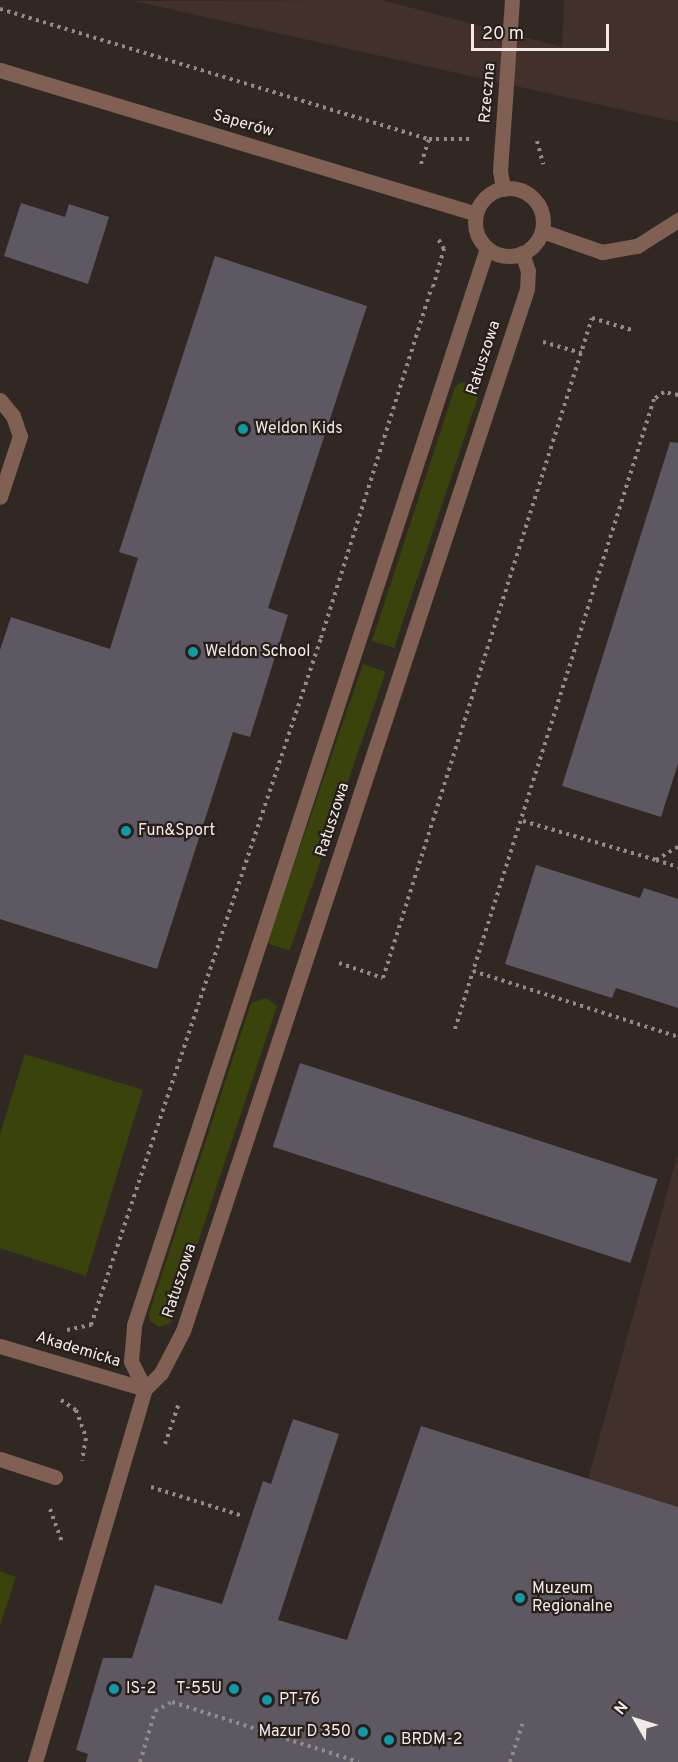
<!DOCTYPE html>
<html>
<head>
<meta charset="utf-8">
<style>
  body { margin:0 }
  #map { position:relative; width:678px; height:1762px; overflow:hidden; background:#322823; font-family:Overpass,sans-serif }
  div>[style] { position:absolute }
  .built>* { inset:0; background:#42312a }
  .green>* { inset:0; background:#3a430b; transform-origin:0 0 }
  .building>* { inset:0; background:#5d5862; transform-origin:0 0 }
  .path>* { height:4px; margin-top:-2px; transform-origin:0; background:repeating-linear-gradient(90deg,#948b87 0 3px,transparent 0 7.5px) }
  .lane>* { height:15px; margin:-7.5px; padding:0 7.5px; transform-origin:7.5px; border-radius:7.5px; background:#7f6052 }
  .street>* { height:15px; margin:-7.5px; padding:0 7.5px; transform-origin:7.5px; border-radius:7.5px; background:#7f6052 }
  .street>.ring { margin:-7.5px; padding:0; box-sizing:content-box; background:none; border:15px solid #7f6052; border-radius:50% }
  .dots>* { width:16px; height:16px; translate:-50% -50%; box-sizing:border-box; border:3px solid #281e1a; border-radius:50% }
  span { translate:-50% -50%; white-space:nowrap; text-align:center; line-height:1.15; -webkit-text-stroke:4.5px #281e1a; paint-order:stroke }
  .street-label { font-size:16px; color:#f1eae7 }
  .poi-label { font-size:16px; color:#f1eae7 }
  .left { translate:0 -50%; text-align:left }
  .right { translate:-100% -50%; text-align:right }
  .north { position:absolute; left:606px; top:1690px; width:60px; height:60px; -webkit-text-stroke:4px #281e1a; paint-order:stroke; rotate:309deg; font-size:16px; font-weight:700; line-height:24px; text-align:center; color:#f1eae7 }
  .north::after { content:''; display:block; margin:auto; width:21px; height:27px; background:#f1eae7; clip-path:polygon(50% 0,100% 100%,50% 72%,0 100%) }
  .scale { position:absolute; left:471px; top:24px; width:138px; height:27px; box-sizing:border-box; border:3px solid #f1eae7; border-top:0; padding-left:8px; font-size:18px; line-height:21px; white-space:nowrap; color:#f1eae7; -webkit-text-stroke:4px #281e1a; paint-order:stroke }
</style>
</head>
<body>
<div id="map">
  <div class="built">
    <div style="clip-path:polygon(381px 0,562px 47px,564px 0,678px 0,678px 122px,134px 1px)"></div>
    <div style="clip-path:polygon(677px 1157px,678px 1157px,678px 1507px,588px 1479px)"></div>
  </div>
  <div class="green">
    <div style="clip-path:polygon(462px 382px,475px 385px,479px 394px,394px 648px,372px 641px,455px 387px)"></div>
    <div style="left:363px;top:664px;width:24px;height:295px;rotate:19deg"></div>
    <div style="clip-path:polygon(266px 998px,277px 1006px,171px 1323px,159px 1327px,150px 1321px,149px 1313px,251px 1003px)"></div>
    <div style="clip-path:polygon(25px 1054px,143px 1090px,86px 1276px,0 1248px,0 1134px)"></div>
    <div style="clip-path:polygon(0 1571px,16px 1577px,0 1625px)"></div>
  </div>
  <div class="building">
    <div style="clip-path:polygon(21px 203px,65px 217px,69px 204px,109px 217px,88px 284px,4px 256px)"></div>
    <div style="clip-path:polygon(215px 256px,367px 306px,268px 608px,288px 615px,250px 737px,233px 732px,157px 969px,0 919px,0 650px,11px 617px,110px 649px,138px 558px,119px 552px)"></div>
    <div style="clip-path:polygon(670px 442px,678px 443px,678px 764px,661px 817px,562px 786px)"></div>
    <div style="clip-path:polygon(536px 865px,640px 898px,644px 888px,678px 899px,678px 1008px,616px 988px,612px 998px,505px 964px)"></div>
    <div style="left:300px;top:1063px;width:376px;height:88px;rotate:18deg"></div>
    <div style="clip-path:polygon(293px 1419px,339px 1434px,278px 1620px,347px 1640px,421px 1426px,678px 1507px,678px 1762px,86px 1762px,88px 1754px,76px 1750px,103px 1658px,132px 1658px,155px 1585px,222px 1604px,263px 1481px,271px 1484px)"></div>
  </div>
  <div class="path">
    <div style="left:0;top:9px;width:448px;rotate:16.9deg"></div>
    <div style="left:429px;top:139px;width:40px"></div>
    <div style="left:537px;top:141px;width:24px;rotate:75deg"></div>
    <div style="left:421px;top:164px;width:26px;rotate:-72deg"></div>
    <div style="left:433px;top:287px;width:40px;rotate:-74deg"></div>
    <div style="left:444px;top:249px;width:14px;rotate:-120deg"></div>
    <div style="left:543px;top:342px;width:40px;rotate:16deg"></div>
    <div style="left:678px;top:395px;width:14px;rotate:-168deg"></div>
    <div style="left:664px;top:392px;width:12px;rotate:145deg"></div>
    <div style="left:654px;top:399px;width:600px;rotate:107.56deg"></div>
    <div style="left:473px;top:971px;width:215px;rotate:17.8deg"></div>
    <div style="left:523px;top:821px;width:139px;rotate:16.3deg"></div>
    <div style="left:656px;top:860px;width:26px;rotate:-31deg"></div>
    <div style="left:656px;top:860px;width:23px;rotate:18deg"></div>
    <div style="left:339px;top:963px;width:46px;rotate:18.8deg"></div>
    <div style="left:383px;top:978px;width:692px;rotate:-72.43deg"></div>
    <div style="left:592px;top:318px;width:45px;rotate:16.8deg"></div>
    <div style="left:455px;top:1029px;width:61px;rotate:-72.8deg"></div>
    <div style="left:67px;top:1330px;width:25px;rotate:-12deg"></div>
    <div style="left:91px;top:1325px;width:724px;rotate:-71.49deg"></div>
    <div style="left:321px;top:638px;width:368px;rotate:-72.5deg"></div>
    <div style="left:61px;top:1400px;width:18px;rotate:34deg"></div>
    <div style="left:76px;top:1410px;width:30px;rotate:70deg"></div>
    <div style="left:86px;top:1438px;width:23px;rotate:100deg"></div>
    <div style="left:165px;top:1444px;width:43px;rotate:-71.1deg"></div>
    <div style="left:151px;top:1487px;width:96px;rotate:17.5deg"></div>
    <div style="left:50px;top:1509px;width:35px;rotate:70deg"></div>
    <div style="left:140px;top:1762px;width:53px;rotate:-73.6deg"></div>
    <div style="left:155px;top:1711px;width:19px;rotate:-28deg"></div>
    <div style="left:172px;top:1702px;width:196px;rotate:17.8deg"></div>
    <div style="left:510px;top:1762px;width:40px;rotate:-72deg"></div>
  </div>
  <div class="lane">
    <div style="left:0;top:1459px;width:58px;rotate:18.1deg"></div>
  </div>
  <div class="street">
    <div style="left:0;top:70px;width:497px;rotate:16.8deg"></div>
    <div class="ring" style="left:475px;top:188px;width:53px;height:53px"></div>
    <div style="left:503px;top:189px;width:18px;rotate:-99deg"></div>
    <div style="left:500px;top:171px;width:171px;rotate:-86deg"></div>
    <div style="left:542px;top:231px;width:64px;rotate:19.3deg"></div>
    <div style="left:602px;top:252px;width:36px;rotate:-10deg"></div>
    <div style="left:637px;top:246px;width:49px;rotate:-32.4deg"></div>
    <div style="left:0;top:400px;width:21px;rotate:51deg"></div>
    <div style="left:13px;top:416px;width:21px;rotate:71deg"></div>
    <div style="left:20px;top:436px;width:64px;rotate:108.2deg"></div>
    <div style="left:0;top:1346px;width:151px;rotate:16.5deg"></div>
    <div style="left:145px;top:1389px;width:31px;rotate:-117deg"></div>
    <div style="left:131px;top:1361px;width:36px;rotate:-85deg"></div>
    <div style="left:134px;top:1325px;width:1133px;rotate:-71.85deg"></div>
    <div style="left:35px;top:1762px;width:389px;rotate:-73.6deg"></div>
    <div style="left:145px;top:1389px;width:23px;rotate:-45deg"></div>
    <div style="left:161px;top:1373px;width:47px;rotate:-62.4deg"></div>
    <div style="left:183px;top:1331px;width:1097px;rotate:-71.73deg"></div>
    <div style="left:527px;top:289px;width:18px;rotate:-87deg"></div>
    <div style="left:528px;top:271px;width:19px;rotate:-108deg"></div>
  </div>
  <div class="dots">
    <div style="left:243px;top:429px;background:#0f9aa8"></div>
    <div style="left:193px;top:652px;background:#0f9aa8"></div>
    <div style="left:126px;top:831px;background:#0f9aa8"></div>
    <div style="left:520px;top:1598px;background:#0f9aa8"></div>
    <div style="left:114px;top:1689px;background:#0f9aa8"></div>
    <div style="left:234px;top:1689px;background:#0f9aa8"></div>
    <div style="left:267px;top:1700px;background:#0f9aa8"></div>
    <div style="left:363px;top:1732px;background:#0f9aa8"></div>
    <div style="left:389px;top:1740px;background:#0f9aa8"></div>
  </div>
  <div class="street-label">
    <span style="left:488px;top:93px;rotate:-85deg">Rzeczna</span>
    <span style="left:243px;top:124px;rotate:16deg">Saperów</span>
    <span style="left:484px;top:358px;rotate:-72deg">Ratuszowa</span>
    <span style="left:333px;top:820px;rotate:-72deg">Ratuszowa</span>
    <span style="left:180px;top:1281px;rotate:-72deg">Ratuszowa</span>
    <span style="left:78px;top:1350px;rotate:17deg">Akademicka</span>
  </div>
  <div class="poi-label">
    <span class="left" style="left:255px;top:429px">Weldon Kids</span>
    <span class="left" style="left:205px;top:652px">Weldon School</span>
    <span class="left" style="left:138px;top:831px">Fun&amp;Sport</span>
    <span class="left" style="left:532px;top:1598px">Muzeum<br>Regionalne</span>
    <span class="left" style="left:126px;top:1689px">IS-2</span>
    <span class="right" style="left:222px;top:1689px">T-55U</span>
    <span class="left" style="left:279px;top:1700px">PT-76</span>
    <span class="right" style="left:351px;top:1732px">Mazur D 350</span>
    <span class="left" style="left:401px;top:1740px">BRDM-2</span>
  </div>
  <div class="north">N</div>
  <div class="scale">20 m</div>
</div>
</body>
</html>
